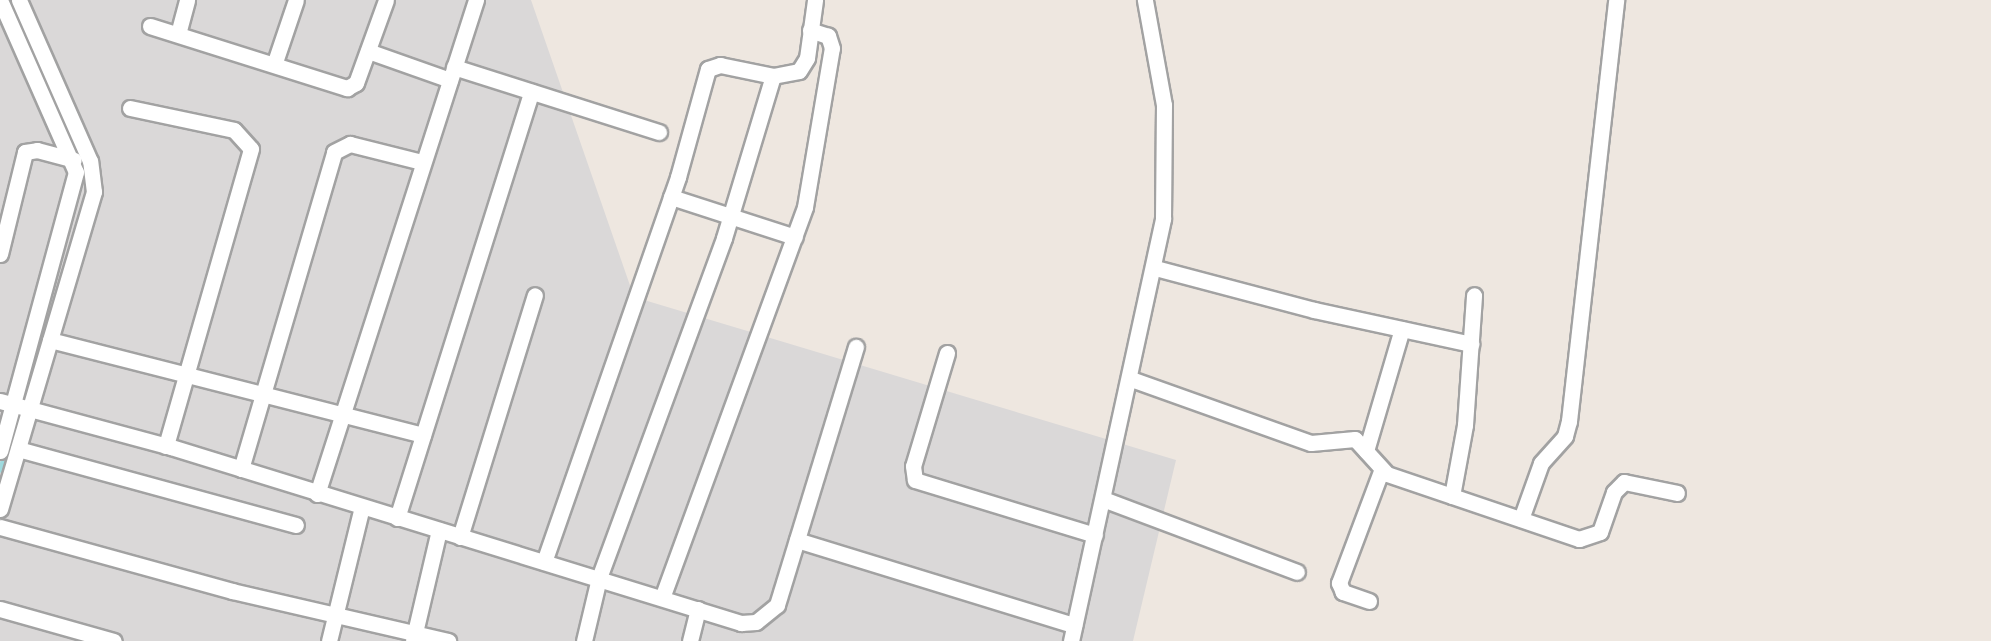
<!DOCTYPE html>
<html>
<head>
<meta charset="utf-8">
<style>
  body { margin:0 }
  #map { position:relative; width:1991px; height:641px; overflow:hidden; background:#eee7e0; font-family:"Golos Text",sans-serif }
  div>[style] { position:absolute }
  .residential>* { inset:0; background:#dad8d8 }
  .stream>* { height:4.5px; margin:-2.25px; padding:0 2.25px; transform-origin:2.25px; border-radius:2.25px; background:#9edade }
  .roads { filter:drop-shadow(2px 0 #a2a2a2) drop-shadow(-2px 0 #a2a2a2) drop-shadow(0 2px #a2a2a2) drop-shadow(0 -2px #a2a2a2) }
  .minor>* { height:15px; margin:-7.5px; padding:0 7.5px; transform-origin:7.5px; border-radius:7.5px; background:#fff }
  span { translate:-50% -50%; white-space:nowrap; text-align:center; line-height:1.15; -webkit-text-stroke:4.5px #fff; paint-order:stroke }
</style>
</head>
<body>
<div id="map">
  <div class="residential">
    <div style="clip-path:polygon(0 0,531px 0,634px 297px,1176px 460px,1133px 641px,0 641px)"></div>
  </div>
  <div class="stream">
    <div style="left:8px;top:0;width:86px;rotate:64.6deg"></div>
    <div style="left:69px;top:132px;width:28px;rotate:71deg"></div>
    <div style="left:20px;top:404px;width:237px;rotate:-74.9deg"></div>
    <div style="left:0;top:470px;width:19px;rotate:-74deg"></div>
  </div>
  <div class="roads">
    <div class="minor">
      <div style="left:0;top:0;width:188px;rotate:66.2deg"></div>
      <div style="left:76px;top:172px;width:289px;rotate:105.2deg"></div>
      <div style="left:150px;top:26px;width:207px;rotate:17.5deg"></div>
      <div style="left:347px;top:88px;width:10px;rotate:-29deg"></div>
      <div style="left:356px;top:83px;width:88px;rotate:-70.1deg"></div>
      <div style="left:178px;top:34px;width:35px;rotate:-75deg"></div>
      <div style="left:368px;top:51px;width:87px;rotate:19.5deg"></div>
      <div style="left:275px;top:62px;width:65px;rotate:-71.3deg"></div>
      <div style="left:454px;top:67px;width:215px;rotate:17.6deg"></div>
      <div style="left:130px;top:108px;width:106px;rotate:11.9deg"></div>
      <div style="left:234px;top:130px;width:25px;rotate:48deg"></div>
      <div style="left:251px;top:149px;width:309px;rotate:106deg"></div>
      <div style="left:671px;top:197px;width:130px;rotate:17.9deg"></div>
      <div style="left:0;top:254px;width:105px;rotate:-76.2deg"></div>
      <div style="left:25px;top:152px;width:12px;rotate:-9deg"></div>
      <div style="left:37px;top:150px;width:38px;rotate:15deg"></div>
      <div style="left:1155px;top:268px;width:164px;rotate:14.8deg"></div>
      <div style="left:1314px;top:310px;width:161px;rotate:12.2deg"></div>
      <div style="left:50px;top:340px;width:385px;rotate:14.3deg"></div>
      <div style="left:947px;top:353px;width:118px;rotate:106.7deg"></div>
      <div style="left:913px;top:466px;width:14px;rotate:82deg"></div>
      <div style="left:915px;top:480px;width:188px;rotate:17deg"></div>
      <div style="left:1131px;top:379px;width:191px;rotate:19.6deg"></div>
      <div style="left:1311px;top:443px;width:44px;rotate:-5.2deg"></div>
      <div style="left:1355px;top:439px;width:47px;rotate:47.6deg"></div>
      <div style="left:1387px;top:474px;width:203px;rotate:18.7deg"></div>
      <div style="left:1579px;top:539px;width:22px;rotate:-18deg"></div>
      <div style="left:1600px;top:532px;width:42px;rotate:-70.7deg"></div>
      <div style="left:1614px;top:492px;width:14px;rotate:-45deg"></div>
      <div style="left:1624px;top:482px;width:54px;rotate:11.7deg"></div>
      <div style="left:0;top:401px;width:177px;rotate:15.1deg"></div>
      <div style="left:171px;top:447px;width:597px;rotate:17.16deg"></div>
      <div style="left:741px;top:623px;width:15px;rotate:-4deg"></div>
      <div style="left:756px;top:622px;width:27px;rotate:-39deg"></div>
      <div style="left:777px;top:605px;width:270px;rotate:-73deg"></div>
      <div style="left:18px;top:449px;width:288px;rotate:15.3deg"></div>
      <div style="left:1366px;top:451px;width:127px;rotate:-73.6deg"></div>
      <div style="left:241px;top:469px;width:330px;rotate:-73.6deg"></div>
      <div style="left:334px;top:152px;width:18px;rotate:-27deg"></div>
      <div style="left:350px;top:144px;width:74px;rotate:14deg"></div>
      <div style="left:317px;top:494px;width:519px;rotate:-72.16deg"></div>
      <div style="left:1452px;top:496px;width:72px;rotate:-79.6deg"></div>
      <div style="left:1465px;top:425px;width:130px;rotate:-86deg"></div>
      <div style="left:1103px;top:499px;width:207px;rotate:20.6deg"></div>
      <div style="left:0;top:509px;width:331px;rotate:-73.5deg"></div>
      <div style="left:94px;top:192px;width:31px;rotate:-97deg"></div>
      <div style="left:90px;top:161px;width:176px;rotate:-113.8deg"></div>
      <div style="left:397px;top:518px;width:447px;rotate:-72.5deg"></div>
      <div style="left:1521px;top:519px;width:59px;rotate:-70.3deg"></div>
      <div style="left:1541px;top:463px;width:36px;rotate:-48deg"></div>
      <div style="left:1565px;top:436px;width:16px;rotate:-75deg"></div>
      <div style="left:1569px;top:421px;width:424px;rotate:-83.6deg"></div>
      <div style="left:0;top:527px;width:241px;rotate:15.4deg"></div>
      <div style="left:232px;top:591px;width:222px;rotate:13deg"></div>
      <div style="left:460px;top:537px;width:253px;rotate:-72.8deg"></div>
      <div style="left:797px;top:540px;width:290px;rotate:17.1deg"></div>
      <div style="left:544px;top:562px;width:408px;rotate:-70.8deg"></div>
      <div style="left:678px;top:177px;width:112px;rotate:-74.5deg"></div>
      <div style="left:708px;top:69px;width:13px;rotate:-18deg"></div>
      <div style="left:720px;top:65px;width:54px;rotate:11.7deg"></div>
      <div style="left:773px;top:76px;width:26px;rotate:-11deg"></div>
      <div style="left:799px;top:71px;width:15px;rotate:-58deg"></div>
      <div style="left:807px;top:58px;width:59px;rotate:-82.1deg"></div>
      <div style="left:662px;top:598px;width:416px;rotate:-69.9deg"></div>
      <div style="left:805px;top:207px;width:161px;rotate:-80.4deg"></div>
      <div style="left:832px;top:48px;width:13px;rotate:-108deg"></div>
      <div style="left:828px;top:36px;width:19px;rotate:-162deg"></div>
      <div style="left:1369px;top:601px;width:28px;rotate:-161deg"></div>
      <div style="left:1343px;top:592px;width:10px;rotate:-114deg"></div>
      <div style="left:1339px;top:583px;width:120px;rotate:-69.4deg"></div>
      <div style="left:0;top:609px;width:118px;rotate:15.7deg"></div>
      <div style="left:329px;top:641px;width:138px;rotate:-76.2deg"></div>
      <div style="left:413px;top:641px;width:114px;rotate:-76.8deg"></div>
      <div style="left:584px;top:641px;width:65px;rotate:-76.6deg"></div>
      <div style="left:599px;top:578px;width:362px;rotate:-69.8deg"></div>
      <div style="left:724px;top:238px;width:169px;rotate:-73.2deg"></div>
      <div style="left:690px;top:641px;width:33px;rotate:-76deg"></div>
      <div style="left:1071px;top:641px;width:432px;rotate:-77.7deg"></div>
      <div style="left:1163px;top:219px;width:114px;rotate:-89.5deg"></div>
      <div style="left:1164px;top:105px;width:107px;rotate:-100.3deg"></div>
    </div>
  </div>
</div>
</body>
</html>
